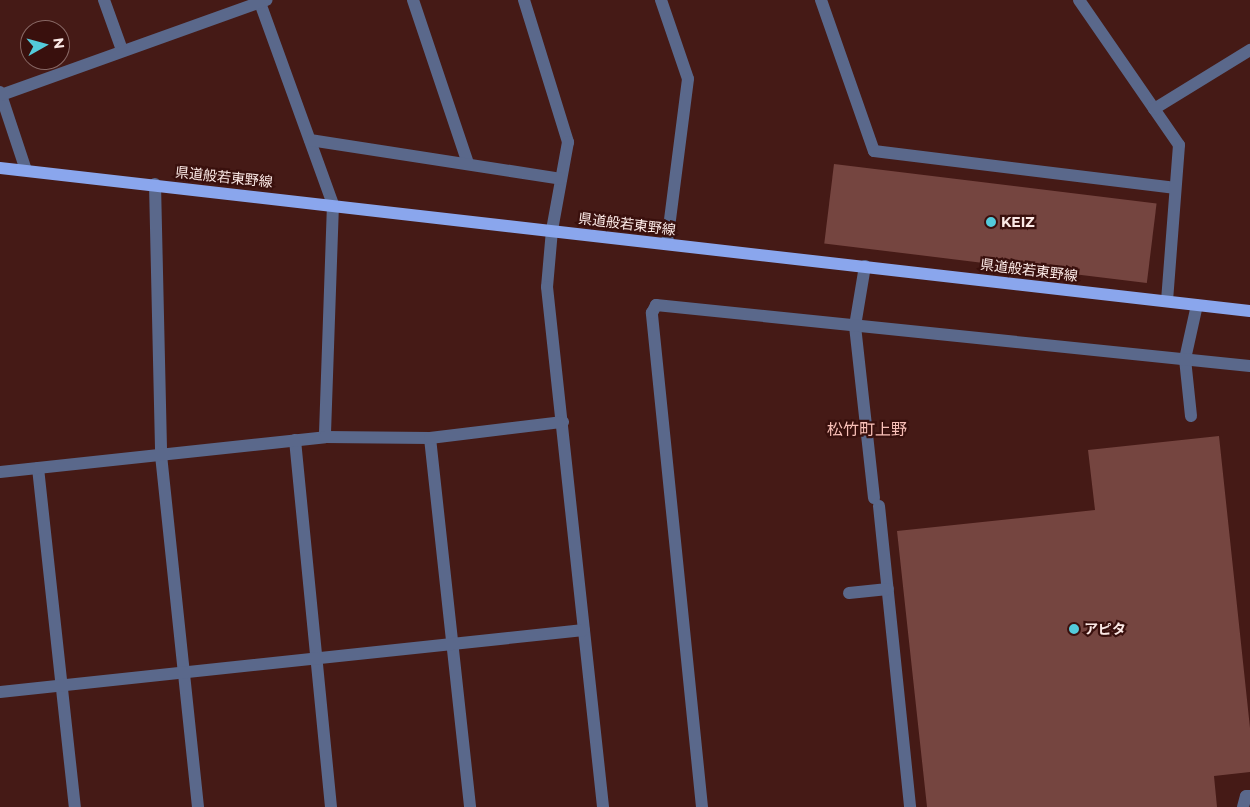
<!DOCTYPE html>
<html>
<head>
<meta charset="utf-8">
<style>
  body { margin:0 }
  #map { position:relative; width:1250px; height:807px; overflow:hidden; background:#451a16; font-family:Montserrat,"Noto Sans JP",sans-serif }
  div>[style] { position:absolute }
  .building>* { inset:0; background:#754540; transform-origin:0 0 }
  .minor>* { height:12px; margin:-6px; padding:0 6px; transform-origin:6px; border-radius:6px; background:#5a688b }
  .major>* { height:12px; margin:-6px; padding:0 6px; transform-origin:6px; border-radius:6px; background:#8aa6ed }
  .dots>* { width:14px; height:14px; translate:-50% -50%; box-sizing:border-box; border:2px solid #39100d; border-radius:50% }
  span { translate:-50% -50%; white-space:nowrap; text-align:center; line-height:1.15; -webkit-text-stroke:4.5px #39100d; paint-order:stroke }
  .street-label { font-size:14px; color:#fbe9e6 }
  .poi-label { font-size:14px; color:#fbe9e6; font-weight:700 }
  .left { translate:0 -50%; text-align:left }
  .quarter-label { font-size:16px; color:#f9c0b8 }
  .north { position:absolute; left:20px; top:20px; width:50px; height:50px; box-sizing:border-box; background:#39100d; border:1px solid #876764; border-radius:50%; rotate:83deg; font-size:14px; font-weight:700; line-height:20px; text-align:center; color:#fbe9e6 }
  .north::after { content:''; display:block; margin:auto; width:18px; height:22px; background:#53cbdb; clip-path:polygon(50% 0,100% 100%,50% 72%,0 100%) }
</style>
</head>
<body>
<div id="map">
  <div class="building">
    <div style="left:834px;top:164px;width:325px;height:80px;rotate:7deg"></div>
    <div style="clip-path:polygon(1219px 436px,1250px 728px,1250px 772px,1214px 776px,1217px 807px,927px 807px,897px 531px,1095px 510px,1088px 450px)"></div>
  </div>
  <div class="minor">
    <div style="left:104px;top:0;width:53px;rotate:70.2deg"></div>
    <div style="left:259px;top:0;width:217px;rotate:70.1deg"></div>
    <div style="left:333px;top:204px;width:233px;rotate:92deg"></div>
    <div style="left:413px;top:0;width:172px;rotate:71.4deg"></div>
    <div style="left:524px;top:0;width:149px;rotate:72.8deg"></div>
    <div style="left:568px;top:142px;width:89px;rotate:100.3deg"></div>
    <div style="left:552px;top:230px;width:57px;rotate:95deg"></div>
    <div style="left:547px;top:287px;width:523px;rotate:83.85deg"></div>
    <div style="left:661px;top:0;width:83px;rotate:71.1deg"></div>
    <div style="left:688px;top:79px;width:165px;rotate:97.3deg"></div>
    <div style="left:821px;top:0;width:160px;rotate:70.7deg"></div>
    <div style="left:874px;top:151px;width:302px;rotate:7deg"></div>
    <div style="left:1079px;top:0;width:176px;rotate:55.4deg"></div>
    <div style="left:1179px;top:145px;width:156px;rotate:94.4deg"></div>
    <div style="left:0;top:92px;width:82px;rotate:71.6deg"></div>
    <div style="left:1px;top:95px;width:282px;rotate:-19.7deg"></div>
    <div style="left:1154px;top:109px;width:113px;rotate:-31.6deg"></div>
    <div style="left:310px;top:140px;width:254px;rotate:8.8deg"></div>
    <div style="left:155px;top:184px;width:271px;rotate:88.7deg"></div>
    <div style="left:161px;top:455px;width:354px;rotate:84deg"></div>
    <div style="left:865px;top:266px;width:61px;rotate:99.5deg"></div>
    <div style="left:855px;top:326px;width:173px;rotate:83.7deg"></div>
    <div style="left:1191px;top:416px;width:57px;rotate:-96deg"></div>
    <div style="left:1185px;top:359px;width:55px;rotate:-77.5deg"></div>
    <div style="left:430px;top:438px;width:371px;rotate:83.8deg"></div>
    <div style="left:295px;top:440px;width:369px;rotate:84.4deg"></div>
    <div style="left:38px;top:468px;width:341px;rotate:83.8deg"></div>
    <div style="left:0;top:472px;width:327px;rotate:-6.1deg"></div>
    <div style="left:325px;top:437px;width:105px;rotate:0.5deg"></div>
    <div style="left:430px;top:438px;width:134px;rotate:-6.9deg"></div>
    <div style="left:879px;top:506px;width:303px;rotate:84.1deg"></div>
    <div style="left:849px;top:593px;width:39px;rotate:-6deg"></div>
    <div style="left:0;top:692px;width:587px;rotate:-6.06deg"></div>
    <div style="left:702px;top:807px;width:497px;rotate:-95.8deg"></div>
    <div style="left:652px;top:313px;width:9px;rotate:-63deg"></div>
    <div style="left:656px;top:305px;width:597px;rotate:5.86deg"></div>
    <div style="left:1243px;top:807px;width:11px;rotate:-75deg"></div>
    <div style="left:1246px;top:796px;width:4px"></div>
  </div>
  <div class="major">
    <div style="left:0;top:168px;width:1258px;rotate:6.53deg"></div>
  </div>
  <div class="dots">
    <div style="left:991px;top:222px;background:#53cbdb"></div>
    <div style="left:1074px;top:629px;background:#53cbdb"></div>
  </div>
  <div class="street-label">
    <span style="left:224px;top:177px;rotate:6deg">県道般若東野線</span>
    <span style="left:627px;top:224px;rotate:7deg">県道般若東野線</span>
    <span style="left:1029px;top:270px;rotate:7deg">県道般若東野線</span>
  </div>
  <div class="poi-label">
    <span class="left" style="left:1001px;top:222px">KEIZ</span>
    <span class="left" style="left:1084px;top:629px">アピタ</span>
  </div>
  <div class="quarter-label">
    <span style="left:867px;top:430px">松竹町上野</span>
  </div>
  <div class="north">N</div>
</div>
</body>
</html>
